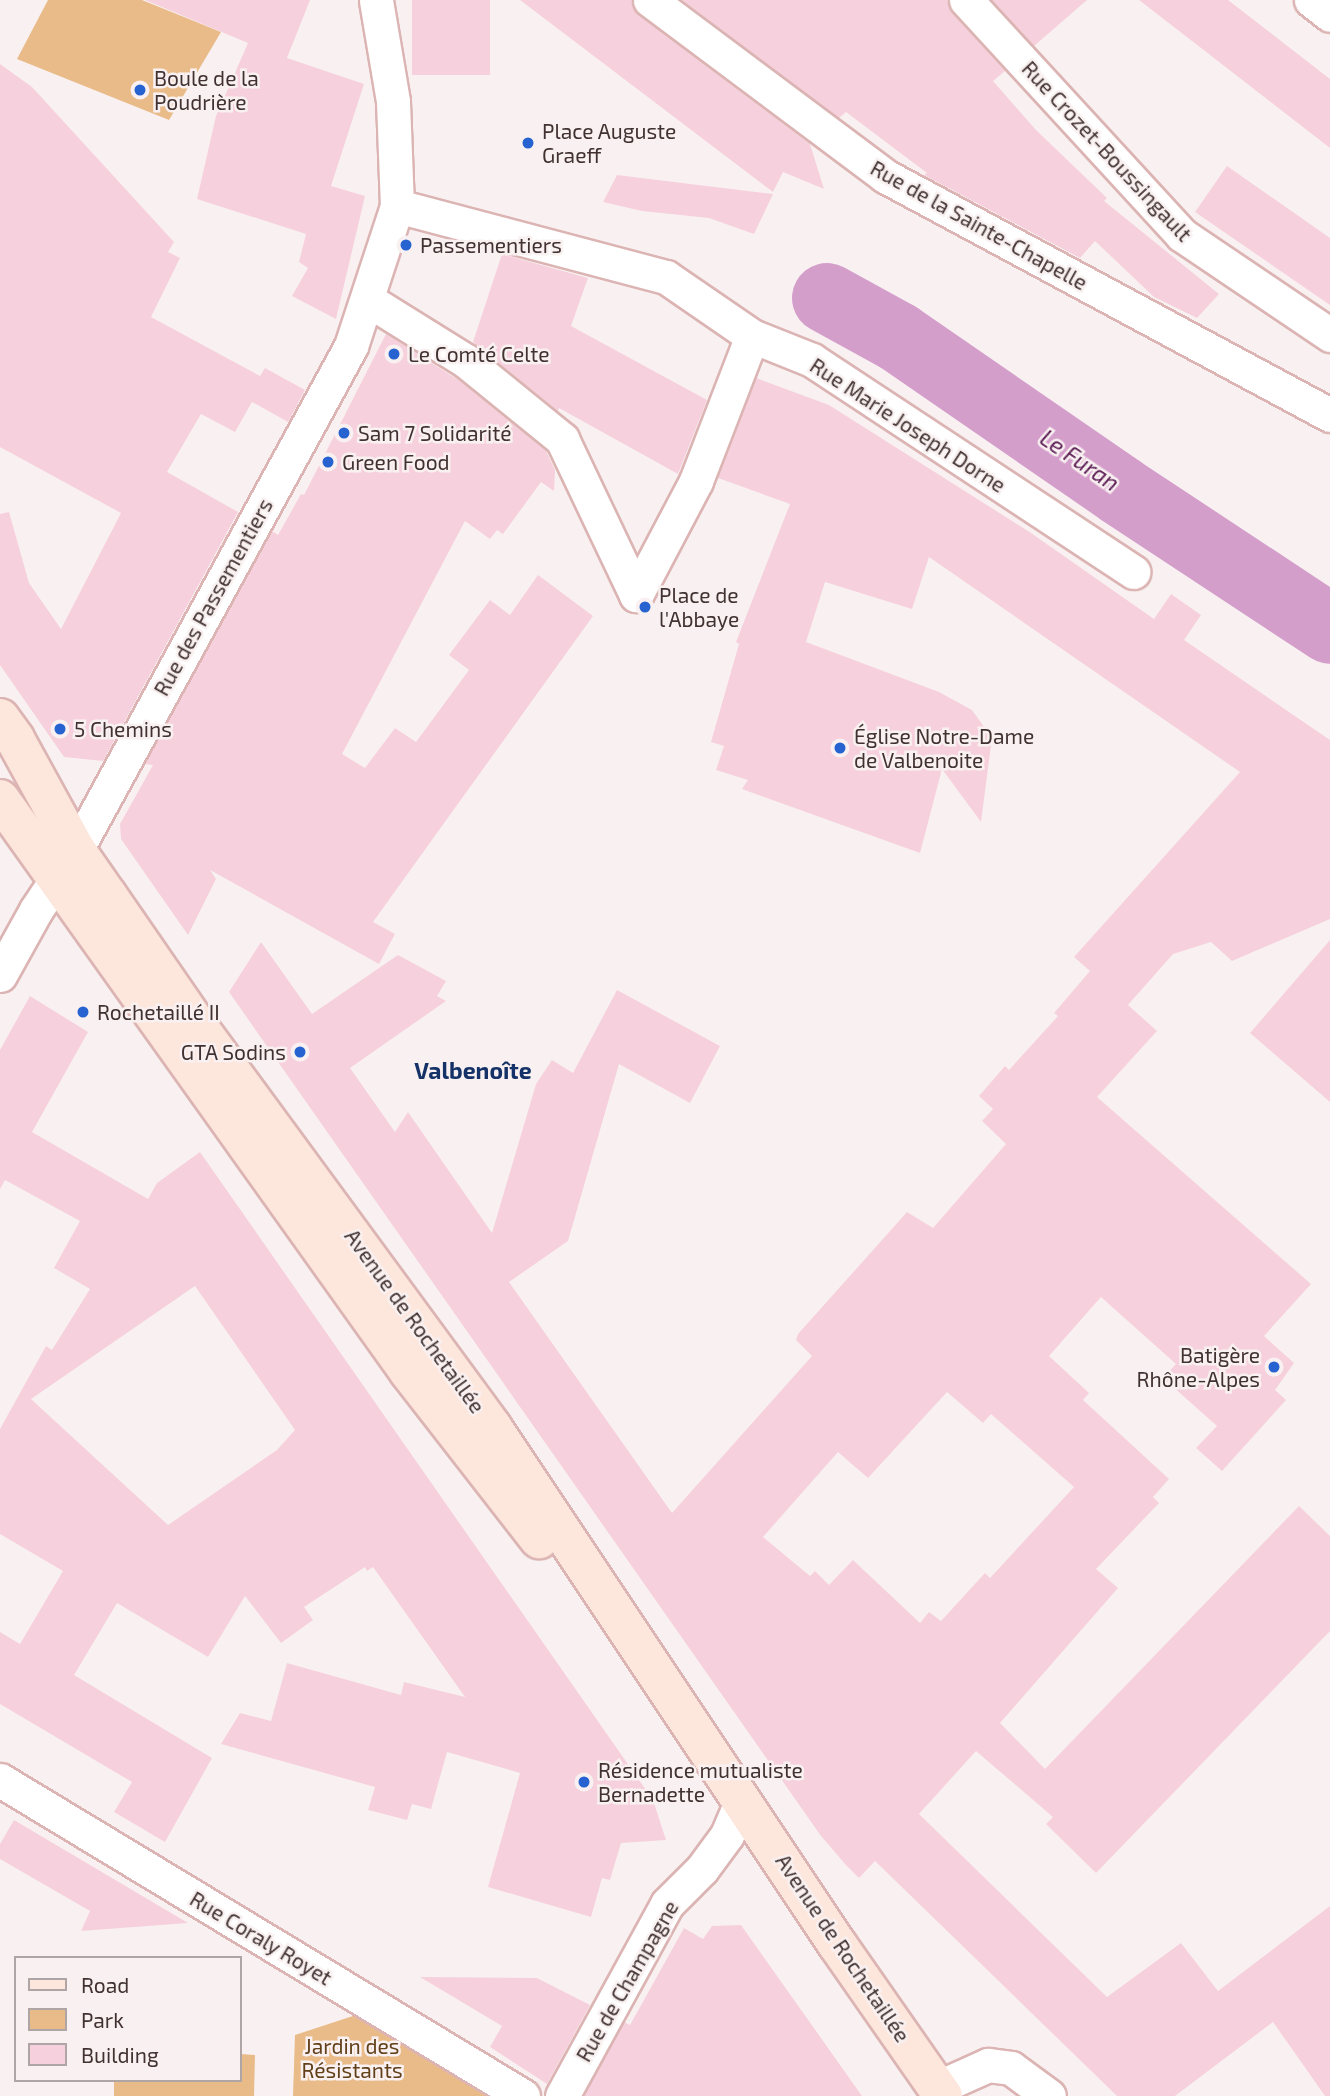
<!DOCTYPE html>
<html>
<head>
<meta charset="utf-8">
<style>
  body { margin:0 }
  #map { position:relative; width:1330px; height:2096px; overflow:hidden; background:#f9f1f1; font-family:"Exo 2",sans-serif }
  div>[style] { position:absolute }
  .green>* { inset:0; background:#e9bb89 }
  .river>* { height:70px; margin:-35px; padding:0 35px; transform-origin:35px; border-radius:35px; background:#d49ecb }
  .building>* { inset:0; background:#f6d1dd; transform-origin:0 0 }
  .roads { filter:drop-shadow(2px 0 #dbb4b3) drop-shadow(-2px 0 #dbb4b3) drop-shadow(0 2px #dbb4b3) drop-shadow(0 -2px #dbb4b3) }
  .street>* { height:33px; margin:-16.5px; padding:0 16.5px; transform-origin:16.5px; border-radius:16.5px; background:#fff }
  .secondary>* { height:38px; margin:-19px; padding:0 19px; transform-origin:19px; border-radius:19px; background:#fde6dc }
  .dots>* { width:19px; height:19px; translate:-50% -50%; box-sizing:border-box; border:4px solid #f9f1f1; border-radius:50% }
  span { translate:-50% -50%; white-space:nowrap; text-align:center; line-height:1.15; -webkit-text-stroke:5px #f9f1f1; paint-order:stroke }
  .poi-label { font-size:21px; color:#413231 }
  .left { translate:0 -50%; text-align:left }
  .right { translate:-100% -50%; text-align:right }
  .street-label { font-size:21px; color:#413231 }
  .park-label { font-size:21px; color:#614019 }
  .water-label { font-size:23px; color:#5b1c54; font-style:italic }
  .neighbourhood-label { font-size:23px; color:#143267; font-weight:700 }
  .legend { position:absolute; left:14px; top:1956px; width:228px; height:126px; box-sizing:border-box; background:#f9f1f1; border:2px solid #afa5a4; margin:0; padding:9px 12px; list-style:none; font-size:21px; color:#413231 }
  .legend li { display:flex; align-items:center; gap:14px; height:35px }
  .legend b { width:35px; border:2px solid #afa5a4 }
</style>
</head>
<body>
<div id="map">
  <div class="green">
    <div style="clip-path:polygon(48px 0,142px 0,221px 32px,169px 120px,17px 59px)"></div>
    <div style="clip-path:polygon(356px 2015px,501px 2096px,293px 2096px,295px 2035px)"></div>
    <div style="clip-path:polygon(240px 2054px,255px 2055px,254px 2096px,114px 2096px,114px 2080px,240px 2080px)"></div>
  </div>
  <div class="river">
    <div style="left:827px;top:298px;width:81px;rotate:28.8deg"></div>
    <div style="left:898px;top:337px;width:271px;rotate:34.6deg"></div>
    <div style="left:1121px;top:491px;width:250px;rotate:33.4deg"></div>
  </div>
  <div class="building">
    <div style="clip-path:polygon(145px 0,310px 0,287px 58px,364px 84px,331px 186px,365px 196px,336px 319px,292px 296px,308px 268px,299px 262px,306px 234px,197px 199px,216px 116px,248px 43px)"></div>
    <div style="left:412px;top:0;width:78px;height:75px"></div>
    <div style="clip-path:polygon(520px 0,631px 0,638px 15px,810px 144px,824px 189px,783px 172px,773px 192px)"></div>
    <div style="clip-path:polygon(682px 0,947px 0,952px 13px,1005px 71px,993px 81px,1036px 130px,1107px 198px,1104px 201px,1219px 294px,1197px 318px,1154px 297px,1095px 241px,1080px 258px,924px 175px,927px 173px,846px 112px,839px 118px)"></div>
    <div style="clip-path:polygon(992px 0,1087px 0,1034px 46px)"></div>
    <div style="clip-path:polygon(1139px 0,1228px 0,1330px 79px,1330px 148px)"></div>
    <div style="clip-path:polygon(0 64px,32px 87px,174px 242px,168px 252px,180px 258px,151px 317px,260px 376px,265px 368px,305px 390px,288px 422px,252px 402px,235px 432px,201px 414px,167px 472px,238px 512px,103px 761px,64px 757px,0 665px,0 514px,9px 512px,29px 583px,61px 629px,121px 513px,0 447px)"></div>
    <div style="clip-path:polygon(1227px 166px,1330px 238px,1330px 305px,1195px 212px)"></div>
    <div style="clip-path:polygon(617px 175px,773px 194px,754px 234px,709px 218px,642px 211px,603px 202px)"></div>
    <div style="clip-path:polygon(502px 254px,588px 278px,571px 326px,707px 400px,678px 474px,559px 408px,558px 411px,473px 342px)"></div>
    <div style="clip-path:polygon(386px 334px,460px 381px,546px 451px,555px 470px,554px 491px,541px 482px,503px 534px,497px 530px,490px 539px,465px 521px,342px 754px,365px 768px,395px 728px,416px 742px,469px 670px,449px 655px,490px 600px,510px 615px,538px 575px,593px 616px,373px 922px,395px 934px,379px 964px,210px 870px,216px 879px,188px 935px,121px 839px,120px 824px,153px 765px,145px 764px,272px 531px,278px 535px,301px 494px,304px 495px)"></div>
    <div style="clip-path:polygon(evenodd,756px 378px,829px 405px,1031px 533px,1154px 619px,1171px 594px,1201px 615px,1184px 640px,1330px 740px,1330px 919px,1232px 961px,1211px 942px,1173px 954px,1128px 1005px,1157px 1031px,1097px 1097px,1311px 1284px,1264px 1336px,1294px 1363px,1275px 1390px,1286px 1400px,1222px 1471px,1196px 1448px,1217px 1426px,1163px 1378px,1176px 1364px,1101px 1297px,1049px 1356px,1089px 1393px,1083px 1400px,1169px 1479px,1153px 1497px,1159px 1503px,1096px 1569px,1118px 1588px,1000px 1723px,1045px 1769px,1299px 1506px,1330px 1536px,1330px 1631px,1096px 1873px,1046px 1824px,1053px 1817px,976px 1751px,919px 1814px,1107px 1997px,1181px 1943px,1218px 1991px,1330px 1906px,1330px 2096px,1325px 2096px,1273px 2022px,1175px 2096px,1117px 2096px,875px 1861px,859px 1878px,846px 1865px,821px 1836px,229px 992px,261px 942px,312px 1014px,398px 955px,446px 981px,437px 996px,446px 1001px,350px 1068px,395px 1132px,408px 1112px,492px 1233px,536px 1084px,552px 1060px,573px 1073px,617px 990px,720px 1046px,690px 1103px,619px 1064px,568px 1241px,509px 1282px,672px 1513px,812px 1356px,796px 1340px,798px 1334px,907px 1212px,933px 1228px,1006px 1144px,982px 1121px,993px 1109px,979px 1096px,1005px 1066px,1009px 1070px,1058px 1016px,1054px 1013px,1090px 971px,1074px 957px,1240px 772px,929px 557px,912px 609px,825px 582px,806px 642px,939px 692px,972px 710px,992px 738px,981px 822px,942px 769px,920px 853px,742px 789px,748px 780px,716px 770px,724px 746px,711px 742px,739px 644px,736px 642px,790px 504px,718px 478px,756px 378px,947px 1392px,983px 1423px,991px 1414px,1074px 1487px,990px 1578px,985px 1573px,941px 1621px,929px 1612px,920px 1623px,853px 1560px,829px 1585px,815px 1571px,810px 1576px,763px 1537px,838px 1452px,868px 1478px,947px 1392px)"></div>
    <div style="clip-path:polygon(1330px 940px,1330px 1102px,1250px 1033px)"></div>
    <div style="clip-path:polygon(evenodd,30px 996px,88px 1032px,32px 1132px,148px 1199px,157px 1183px,200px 1152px,653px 1800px,666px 1840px,621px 1843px,610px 1880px,602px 1878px,591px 1917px,488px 1887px,520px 1773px,447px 1752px,431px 1809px,412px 1804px,407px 1820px,368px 1810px,375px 1787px,221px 1744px,240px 1713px,271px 1721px,287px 1663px,401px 1695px,404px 1682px,465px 1697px,373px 1567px,367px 1571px,365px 1567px,304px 1607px,313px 1620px,281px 1643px,245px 1596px,208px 1657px,117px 1603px,74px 1675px,212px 1758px,165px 1842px,114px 1812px,132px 1782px,0 1704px,0 1632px,20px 1644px,63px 1571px,0 1534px,0 1429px,46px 1346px,52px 1350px,90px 1289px,54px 1268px,80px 1221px,5px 1180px,0 1189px,0 1050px,30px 996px,195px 1286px,295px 1430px,277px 1450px,168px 1525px,31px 1399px,195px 1286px)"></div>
    <div style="clip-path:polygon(14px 1820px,188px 1923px,81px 1931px,90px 1911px,0 1859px,0 1844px)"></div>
    <div style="clip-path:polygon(741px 1925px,862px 2096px,584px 2096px,624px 2022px,630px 2025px,684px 1928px,703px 1939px,712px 1926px)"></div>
    <div style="clip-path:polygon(420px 1977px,537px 1978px,590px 2005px,547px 2084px,490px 2047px,502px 2026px)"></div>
  </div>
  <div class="roads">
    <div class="street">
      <div style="left:650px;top:0;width:294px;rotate:36.8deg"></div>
      <div style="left:885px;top:176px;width:505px;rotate:28.24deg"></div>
      <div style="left:966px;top:0;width:319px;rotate:47.4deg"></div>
      <div style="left:1182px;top:235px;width:179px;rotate:34deg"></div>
      <div style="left:1311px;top:0;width:24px;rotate:38deg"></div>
      <div style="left:397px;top:206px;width:278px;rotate:14.8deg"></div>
      <div style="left:666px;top:277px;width:104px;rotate:34.5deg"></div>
      <div style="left:752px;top:336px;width:65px;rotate:21.8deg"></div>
      <div style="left:812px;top:360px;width:385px;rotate:33.4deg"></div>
      <div style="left:368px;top:300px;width:115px;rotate:31.9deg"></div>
      <div style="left:466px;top:361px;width:124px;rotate:39.1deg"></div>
      <div style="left:562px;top:439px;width:173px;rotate:64.6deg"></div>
      <div style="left:636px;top:595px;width:129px;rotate:-62.2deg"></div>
      <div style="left:696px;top:481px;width:155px;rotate:-68.9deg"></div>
      <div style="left:0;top:975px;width:74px;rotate:-61deg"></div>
      <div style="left:36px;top:910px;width:72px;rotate:-56.3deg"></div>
      <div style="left:76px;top:850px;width:574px;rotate:-61.38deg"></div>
      <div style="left:351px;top:346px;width:147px;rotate:-71.8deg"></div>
      <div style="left:397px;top:206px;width:105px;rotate:-92.2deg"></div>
      <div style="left:393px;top:101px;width:102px;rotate:-99.6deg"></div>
      <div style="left:0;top:1780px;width:611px;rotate:31.14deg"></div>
      <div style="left:939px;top:2087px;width:54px;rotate:-24.2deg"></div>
      <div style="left:988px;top:2065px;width:23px;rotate:7deg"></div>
      <div style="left:1011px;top:2068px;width:47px;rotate:36.4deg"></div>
      <div style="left:562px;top:2096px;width:219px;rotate:-61.3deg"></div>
      <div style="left:667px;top:1904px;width:49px;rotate:-45deg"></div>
      <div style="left:702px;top:1869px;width:42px;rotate:-53.7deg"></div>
      <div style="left:727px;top:1835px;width:38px;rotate:-67deg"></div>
    </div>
    <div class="secondary">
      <div style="left:0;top:718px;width:26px;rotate:54deg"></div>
      <div style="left:15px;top:739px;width:127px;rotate:61.2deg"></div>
      <div style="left:76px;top:850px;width:56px;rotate:55.2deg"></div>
      <div style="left:108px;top:896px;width:157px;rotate:55.4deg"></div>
      <div style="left:197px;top:1025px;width:500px;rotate:53.7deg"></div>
      <div style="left:493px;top:1428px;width:620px;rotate:56.31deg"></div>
      <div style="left:837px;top:1944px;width:185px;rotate:55.1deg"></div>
      <div style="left:0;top:799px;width:704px;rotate:54.48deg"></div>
      <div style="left:409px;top:1372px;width:212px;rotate:52.1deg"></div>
    </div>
  </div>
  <div class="dots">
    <div style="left:140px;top:90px;background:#2663d0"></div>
    <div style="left:528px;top:143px;background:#2663d0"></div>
    <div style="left:406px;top:245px;background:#2663d0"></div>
    <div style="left:394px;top:354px;background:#2663d0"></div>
    <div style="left:344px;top:433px;background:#2663d0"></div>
    <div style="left:328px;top:462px;background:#2663d0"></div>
    <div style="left:645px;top:607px;background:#2663d0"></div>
    <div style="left:60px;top:729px;background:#2663d0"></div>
    <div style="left:840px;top:748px;background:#2663d0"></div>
    <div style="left:83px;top:1012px;background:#2663d0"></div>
    <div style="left:300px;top:1052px;background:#2663d0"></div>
    <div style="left:1274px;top:1367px;background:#2663d0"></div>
    <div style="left:584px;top:1782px;background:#2663d0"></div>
  </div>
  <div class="poi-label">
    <span class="left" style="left:154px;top:90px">Boule de la<br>Poudrière</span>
    <span class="left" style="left:542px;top:143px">Place Auguste<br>Graeff</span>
    <span class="left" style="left:420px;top:245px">Passementiers</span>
    <span class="left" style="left:408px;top:354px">Le Comté Celte</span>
    <span class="left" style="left:358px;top:433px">Sam 7 Solidarité</span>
    <span class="left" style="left:342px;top:462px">Green Food</span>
    <span class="left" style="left:659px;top:607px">Place de<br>l'Abbaye</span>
    <span class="left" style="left:74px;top:729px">5 Chemins</span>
    <span class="left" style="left:854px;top:748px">Église Notre-Dame<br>de Valbenoite</span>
    <span class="left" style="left:97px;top:1012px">Rochetaillé II</span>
    <span class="right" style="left:286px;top:1052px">GTA Sodins</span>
    <span class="right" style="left:1260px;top:1367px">Batigère<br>Rhône-Alpes</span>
    <span class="left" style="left:598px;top:1782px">Résidence mutualiste<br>Bernadette</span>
  </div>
  <div class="street-label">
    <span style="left:1107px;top:151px;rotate:47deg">Rue Crozet-Boussingault</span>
    <span style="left:979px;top:225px;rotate:29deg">Rue de la Sainte-Chapelle</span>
    <span style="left:908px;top:425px;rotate:33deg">Rue Marie Joseph Dorne</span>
    <span style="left:213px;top:597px;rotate:-61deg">Rue des Passementiers</span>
    <span style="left:415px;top:1321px;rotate:54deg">Avenue de Rochetaillée</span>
    <span style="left:261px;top:1938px;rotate:31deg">Rue Coraly Royet</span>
    <span style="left:843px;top:1948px;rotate:56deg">Avenue de Rochetaillée</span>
    <span style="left:627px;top:1981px;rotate:-60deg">Rue de Champagne</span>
  </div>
  <div class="park-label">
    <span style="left:352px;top:2058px">Jardin des<br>Résistants</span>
  </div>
  <div class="water-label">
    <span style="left:1080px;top:460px;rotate:34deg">Le Furan</span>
  </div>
  <div class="neighbourhood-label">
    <span style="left:473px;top:1070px">Valbenoîte</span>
  </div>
  <ul class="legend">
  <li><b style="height:9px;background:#fde6dc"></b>Road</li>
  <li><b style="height:19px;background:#e9bb89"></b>Park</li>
  <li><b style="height:19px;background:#f6d1dd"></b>Building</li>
  </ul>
</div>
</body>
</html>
